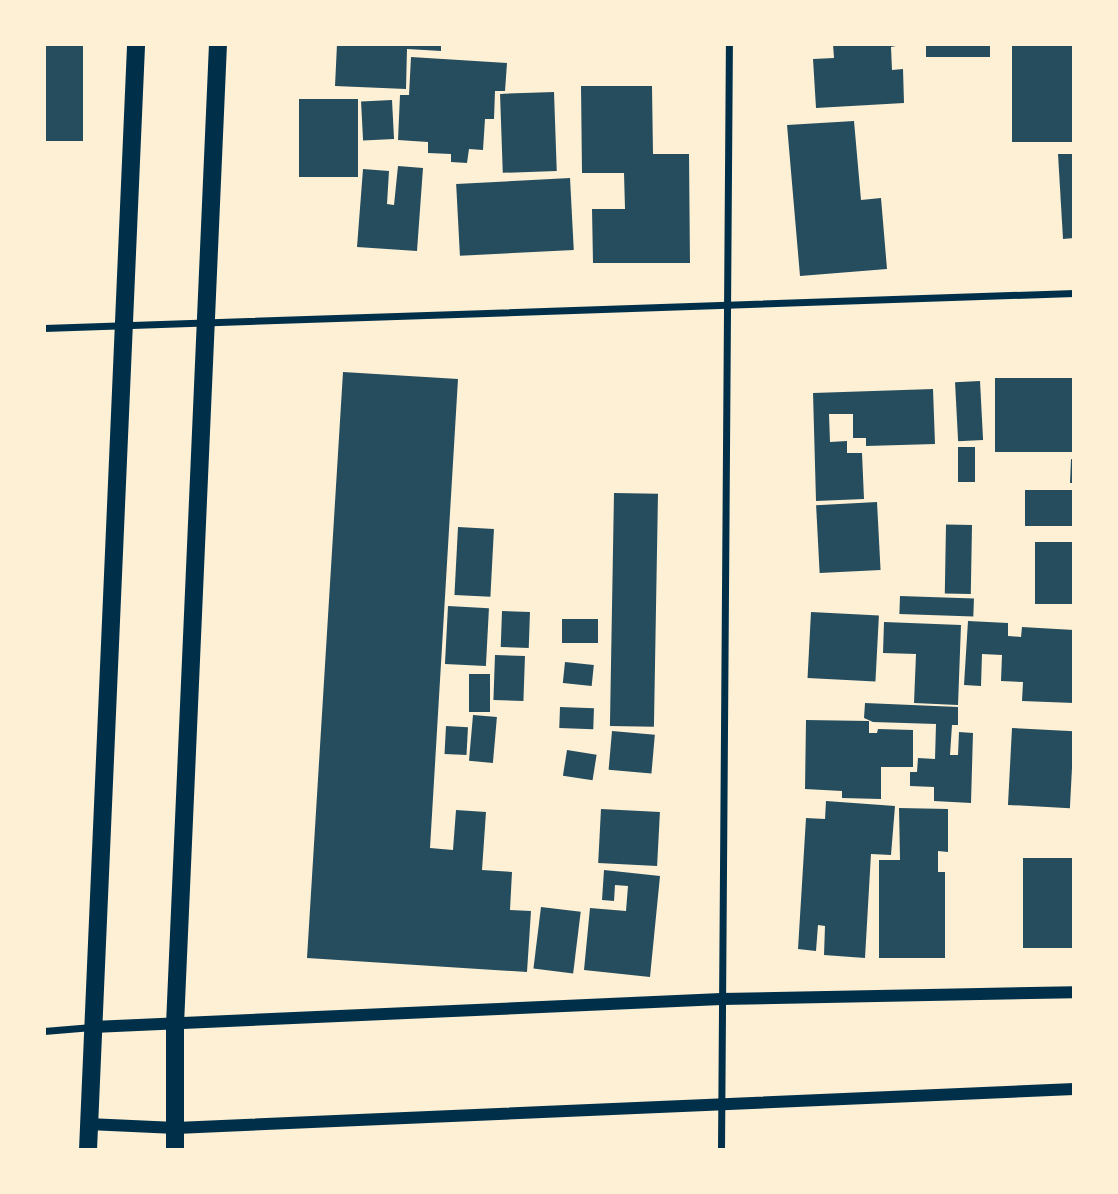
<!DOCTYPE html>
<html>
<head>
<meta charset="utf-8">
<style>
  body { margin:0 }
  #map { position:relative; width:1118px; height:1194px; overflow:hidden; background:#fdf0d5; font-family:"Crimson Pro",serif }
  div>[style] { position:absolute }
  .building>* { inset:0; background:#264d5e; transform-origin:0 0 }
  .minor>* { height:7px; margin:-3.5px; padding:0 3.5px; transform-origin:3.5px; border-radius:3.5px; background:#003049 }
  .tertiary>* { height:12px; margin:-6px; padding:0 6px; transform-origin:6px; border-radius:6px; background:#003049 }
  .primary>* { height:18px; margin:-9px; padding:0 9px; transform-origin:9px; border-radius:9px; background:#003049 }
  span { translate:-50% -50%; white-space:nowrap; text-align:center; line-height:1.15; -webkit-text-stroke:5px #fdf0d5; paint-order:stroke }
  .frame { position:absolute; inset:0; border:46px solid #fdf0d5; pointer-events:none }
</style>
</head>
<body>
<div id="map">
  <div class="building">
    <div style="left:44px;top:44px;width:39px;height:97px"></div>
    <div style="clip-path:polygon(337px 44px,441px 44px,441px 51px,407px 49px,406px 89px,335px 86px)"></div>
    <div style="clip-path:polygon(833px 44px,906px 44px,891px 47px,892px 70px,903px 69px,904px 103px,816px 108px,813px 59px,834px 58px)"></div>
    <div style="left:926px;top:44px;width:64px;height:13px"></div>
    <div style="left:1012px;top:44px;width:62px;height:98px"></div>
    <div style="clip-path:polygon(411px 57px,507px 63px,505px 91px,495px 91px,494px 119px,485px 119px,483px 150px,469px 149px,467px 163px,451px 162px,451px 154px,428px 153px,428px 142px,398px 140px,400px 95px,409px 95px)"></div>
    <div style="clip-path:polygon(581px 86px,652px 86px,653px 154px,689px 154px,690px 263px,593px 263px,592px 209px,625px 209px,624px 173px,582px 173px)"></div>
    <div style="left:554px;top:92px;width:79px;height:54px;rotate:88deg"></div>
    <div style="left:358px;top:99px;width:78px;height:59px;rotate:90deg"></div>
    <div style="left:392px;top:100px;width:39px;height:31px;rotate:87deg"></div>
    <div style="clip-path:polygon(854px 121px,861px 200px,881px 198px,887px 269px,800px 276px,787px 125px)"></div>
    <div style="clip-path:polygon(1058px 154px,1074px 154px,1074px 238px,1063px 239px)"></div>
    <div style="clip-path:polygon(398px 166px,423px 168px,417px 251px,357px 247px,363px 169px,389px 171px,387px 204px,394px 205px)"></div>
    <div style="left:570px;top:178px;width:72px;height:114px;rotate:87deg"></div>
    <div style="clip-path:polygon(343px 372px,458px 379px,430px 848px,453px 850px,456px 810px,486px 812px,482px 870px,512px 872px,510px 910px,531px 911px,527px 972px,307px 958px)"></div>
    <div style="left:995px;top:378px;width:79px;height:74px"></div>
    <div style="left:980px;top:381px;width:59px;height:25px;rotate:87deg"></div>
    <div style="clip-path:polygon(933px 389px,935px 444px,866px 446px,866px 438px,853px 438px,853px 414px,829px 414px,830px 442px,847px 441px,847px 453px,862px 453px,864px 499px,816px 501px,813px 393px)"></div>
    <div style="left:958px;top:447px;width:17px;height:35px"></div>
    <div style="clip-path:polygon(1071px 459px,1074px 460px,1074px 483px,1070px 483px)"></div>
    <div style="left:1074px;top:490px;width:36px;height:49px;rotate:90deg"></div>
    <div style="left:614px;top:493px;width:44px;height:233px;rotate:1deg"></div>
    <div style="left:877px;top:502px;width:68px;height:61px;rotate:87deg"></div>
    <div style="left:972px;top:525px;width:69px;height:26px;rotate:91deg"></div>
    <div style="left:458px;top:527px;width:36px;height:68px;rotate:3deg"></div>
    <div style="left:1035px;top:542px;width:39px;height:62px"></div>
    <div style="left:900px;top:596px;width:74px;height:18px;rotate:2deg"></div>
    <div style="left:448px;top:606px;width:41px;height:58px;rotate:3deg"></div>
    <div style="left:502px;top:611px;width:28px;height:36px;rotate:2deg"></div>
    <div style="left:811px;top:612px;width:68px;height:66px;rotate:3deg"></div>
    <div style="left:562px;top:619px;width:36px;height:24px"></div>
    <div style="clip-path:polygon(968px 621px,1008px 623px,1008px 636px,1021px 637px,1022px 627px,1074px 630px,1074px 703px,1022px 701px,1023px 682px,1001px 681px,1002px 655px,982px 654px,981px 686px,964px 685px)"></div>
    <div style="clip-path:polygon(884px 622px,961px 625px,958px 705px,914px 703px,916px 654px,883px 653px)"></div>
    <div style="left:495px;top:655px;width:30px;height:45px;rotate:2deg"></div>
    <div style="left:565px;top:662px;width:29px;height:21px;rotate:6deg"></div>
    <div style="left:469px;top:674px;width:21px;height:38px"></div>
    <div style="clip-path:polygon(865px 703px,958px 707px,958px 725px,952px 725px,950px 755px,958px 755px,959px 732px,973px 733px,971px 803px,934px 801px,934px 787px,910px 786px,910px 772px,917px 772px,918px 758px,935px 759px,936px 724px,873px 722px,864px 718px)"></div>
    <div style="left:560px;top:707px;width:34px;height:21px;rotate:2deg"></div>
    <div style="left:473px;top:715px;width:24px;height:46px;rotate:5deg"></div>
    <div style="clip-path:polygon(806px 720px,869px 721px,869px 733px,877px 733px,878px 729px,913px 730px,913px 767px,881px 767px,881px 799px,842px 798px,842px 791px,805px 789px)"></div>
    <div style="left:446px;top:726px;width:22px;height:28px;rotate:3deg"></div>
    <div style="left:1012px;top:728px;width:62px;height:77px;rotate:3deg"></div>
    <div style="left:612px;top:731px;width:43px;height:39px;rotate:5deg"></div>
    <div style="left:567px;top:750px;width:30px;height:26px;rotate:9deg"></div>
    <div style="clip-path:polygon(826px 801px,895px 806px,891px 855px,871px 854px,865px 958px,824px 955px,825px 926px,818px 925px,816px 951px,798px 949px,806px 818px,825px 819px)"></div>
    <div style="clip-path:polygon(899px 808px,948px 809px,948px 852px,938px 851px,938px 872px,945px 872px,945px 958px,879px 958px,879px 860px,900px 860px)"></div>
    <div style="left:601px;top:809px;width:59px;height:54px;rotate:3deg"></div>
    <div style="left:1023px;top:858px;width:51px;height:90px"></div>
    <div style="clip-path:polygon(604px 870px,660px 876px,650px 977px,584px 970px,590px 908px,626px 911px,628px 886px,615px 885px,614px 901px,602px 900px)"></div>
    <div style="left:541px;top:907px;width:40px;height:62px;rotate:7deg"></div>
  </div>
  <div class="minor">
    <div style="left:44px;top:328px;width:1031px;rotate:-1.95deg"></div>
    <div style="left:44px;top:1031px;width:48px;rotate:-4.8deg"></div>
    <div style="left:721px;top:1150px;width:1106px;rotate:-89.59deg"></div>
  </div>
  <div class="tertiary">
    <div style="left:93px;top:1027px;width:629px;rotate:-2.55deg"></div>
    <div style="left:721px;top:999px;width:353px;rotate:-1.1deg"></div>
    <div style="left:88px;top:1124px;width:88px;rotate:2.6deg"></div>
    <div style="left:176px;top:1128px;width:899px;rotate:-2.49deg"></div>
  </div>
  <div class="primary">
    <div style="left:88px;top:1150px;width:1107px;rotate:-87.51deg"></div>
    <div style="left:175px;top:1150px;width:125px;rotate:-90deg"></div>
    <div style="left:175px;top:1025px;width:982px;rotate:-87.49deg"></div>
  </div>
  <div class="frame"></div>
</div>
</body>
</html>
